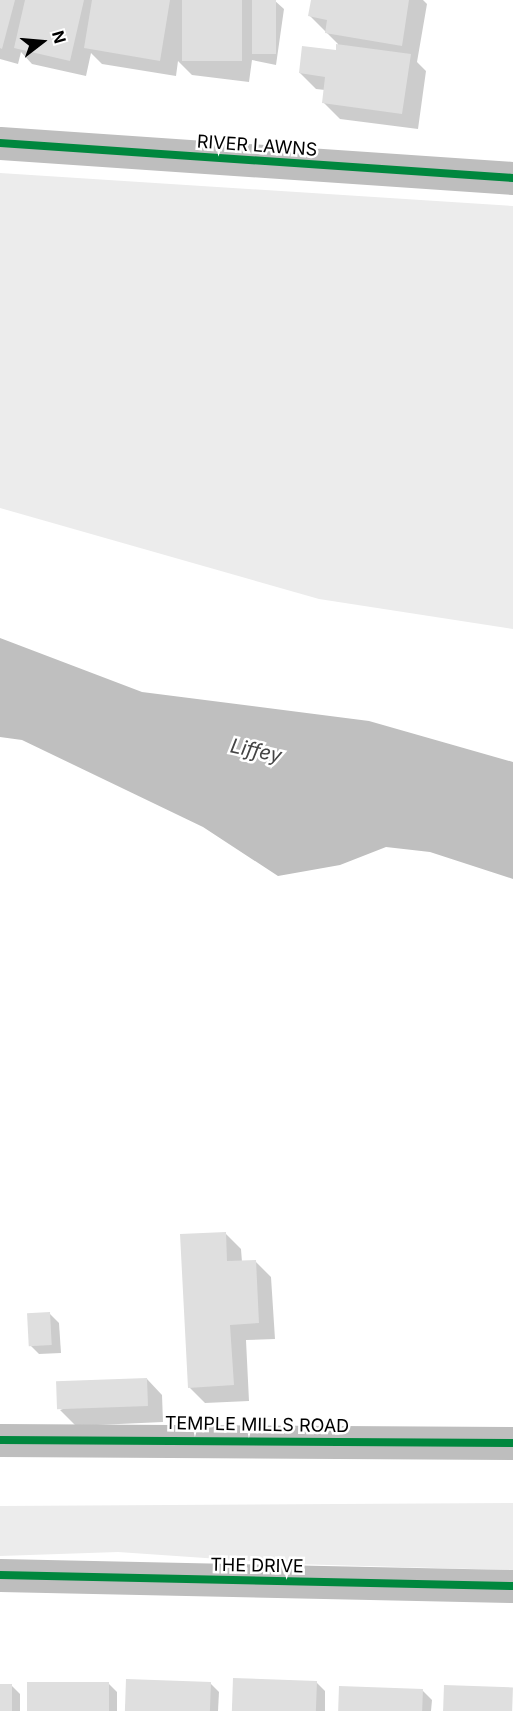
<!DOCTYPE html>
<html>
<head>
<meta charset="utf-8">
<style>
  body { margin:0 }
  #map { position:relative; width:513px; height:1711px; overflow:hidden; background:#fff; font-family:Inter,sans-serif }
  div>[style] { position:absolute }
  .green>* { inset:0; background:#ececec }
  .water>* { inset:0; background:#bfbfbf }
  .shadow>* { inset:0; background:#0003 }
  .building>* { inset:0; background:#dfdfdf; transform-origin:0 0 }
  .minor>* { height:33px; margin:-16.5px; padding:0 16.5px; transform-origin:16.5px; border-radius:16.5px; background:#bebebe }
  .tertiary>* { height:33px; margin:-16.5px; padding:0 16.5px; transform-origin:16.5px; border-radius:16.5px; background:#bebebe }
  .cycleway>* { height:8px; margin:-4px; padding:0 4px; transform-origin:4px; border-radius:4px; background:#00873e }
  span { translate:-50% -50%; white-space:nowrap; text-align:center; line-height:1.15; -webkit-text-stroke:5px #fff; paint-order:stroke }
  .street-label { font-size:18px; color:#000 }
  .water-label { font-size:20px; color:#444; font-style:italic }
  .north { position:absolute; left:12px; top:12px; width:60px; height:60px; -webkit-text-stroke:4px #fff; paint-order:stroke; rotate:74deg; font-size:16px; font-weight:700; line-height:24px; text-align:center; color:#000 }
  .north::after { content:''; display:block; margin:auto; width:21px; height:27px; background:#000; clip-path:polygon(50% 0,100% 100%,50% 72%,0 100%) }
</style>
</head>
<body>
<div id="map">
  <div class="green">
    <div style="clip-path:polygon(0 173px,513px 206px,513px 629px,319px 599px,0 508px)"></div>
    <div style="clip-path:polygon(513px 1503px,513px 1570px,292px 1564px,118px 1552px,0 1556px,0 1506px)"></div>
  </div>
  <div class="water">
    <div style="clip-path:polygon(0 638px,142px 692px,369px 721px,513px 762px,513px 879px,430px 852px,386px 847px,340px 865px,278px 876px,203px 827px,22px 740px,0 737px)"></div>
  </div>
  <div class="shadow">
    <div style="clip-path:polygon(0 0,274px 0,284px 9px,276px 65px,252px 60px,249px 82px,192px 75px,178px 61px,176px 76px,102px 64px,91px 53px,86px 76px,32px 64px,21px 52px,18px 64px,0 59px)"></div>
    <div style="clip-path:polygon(312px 0,423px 0,427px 4px,417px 62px,426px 71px,418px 129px,340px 119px,324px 103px,325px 90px,316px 89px,300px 73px,337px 51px,338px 44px,310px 16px)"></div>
    <div style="clip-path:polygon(225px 1233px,241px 1249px,242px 1262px,255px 1261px,271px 1277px,275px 1339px,246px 1340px,249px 1401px,205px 1403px,189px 1387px)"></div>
    <div style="clip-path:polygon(50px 1314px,59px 1323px,61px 1353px,39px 1354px,30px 1345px)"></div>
    <div style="clip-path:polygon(147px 1379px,162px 1395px,163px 1422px,76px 1426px,60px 1410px)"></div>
    <div style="clip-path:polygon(316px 1682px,325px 1691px,325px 1711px,233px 1711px)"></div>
    <div style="clip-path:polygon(108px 1683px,117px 1692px,117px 1711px,29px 1711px)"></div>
    <div style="clip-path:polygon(210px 1683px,219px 1692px,218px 1711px,127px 1711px)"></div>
    <div style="clip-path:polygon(0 1685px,11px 1685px,20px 1694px,20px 1711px,0 1711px)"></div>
    <div style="clip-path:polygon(423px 1691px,432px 1700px,431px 1711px,340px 1711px)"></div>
  </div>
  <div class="building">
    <div style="clip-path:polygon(0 0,15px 0,2px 49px,0 48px)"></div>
    <div style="clip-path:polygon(25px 0,84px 0,70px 61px,14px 48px)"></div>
    <div style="clip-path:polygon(92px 0,170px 0,160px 61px,84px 48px)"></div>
    <div style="left:182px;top:0;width:60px;height:61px"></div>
    <div style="left:252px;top:0;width:24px;height:54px"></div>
    <div style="clip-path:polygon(311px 0,409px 0,402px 46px,325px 33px,327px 20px,308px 16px)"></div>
    <div style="clip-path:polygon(336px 44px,411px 54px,402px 114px,322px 103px,325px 77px,299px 73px,302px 46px,336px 50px)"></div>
    <div style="clip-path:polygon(226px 1232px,227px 1261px,256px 1260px,259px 1323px,230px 1325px,234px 1385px,188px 1388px,180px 1234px)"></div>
    <div style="left:50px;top:1312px;width:33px;height:23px;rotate:87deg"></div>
    <div style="left:147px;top:1378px;width:28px;height:91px;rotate:88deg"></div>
    <div style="left:233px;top:1678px;width:84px;height:33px;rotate:2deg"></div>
    <div style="left:126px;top:1679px;width:85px;height:32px;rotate:2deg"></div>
    <div style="left:109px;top:1682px;width:29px;height:82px;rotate:90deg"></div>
    <div style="left:0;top:1684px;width:12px;height:27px"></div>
    <div style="left:444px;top:1685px;width:69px;height:26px;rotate:2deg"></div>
    <div style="left:339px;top:1686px;width:84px;height:25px;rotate:2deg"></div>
  </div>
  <div class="minor">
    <div style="left:0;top:143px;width:514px;rotate:3.9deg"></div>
    <div style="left:0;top:1575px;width:513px;rotate:1.23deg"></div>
  </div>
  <div class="tertiary">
    <div style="left:0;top:1440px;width:513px;rotate:0.34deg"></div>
  </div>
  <div class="cycleway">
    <div style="left:0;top:143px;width:514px;rotate:3.9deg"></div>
    <div style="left:0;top:1440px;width:513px;rotate:0.34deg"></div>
    <div style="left:0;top:1575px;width:513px;rotate:1.23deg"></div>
  </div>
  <div class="street-label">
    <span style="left:257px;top:146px;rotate:4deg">RIVER LAWNS</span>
    <span style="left:257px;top:1425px;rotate:1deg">TEMPLE MILLS ROAD</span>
    <span style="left:257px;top:1566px;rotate:1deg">THE DRIVE</span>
  </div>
  <div class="water-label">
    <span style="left:256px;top:751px;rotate:12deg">Liffey</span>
  </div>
  <div class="north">N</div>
</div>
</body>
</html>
